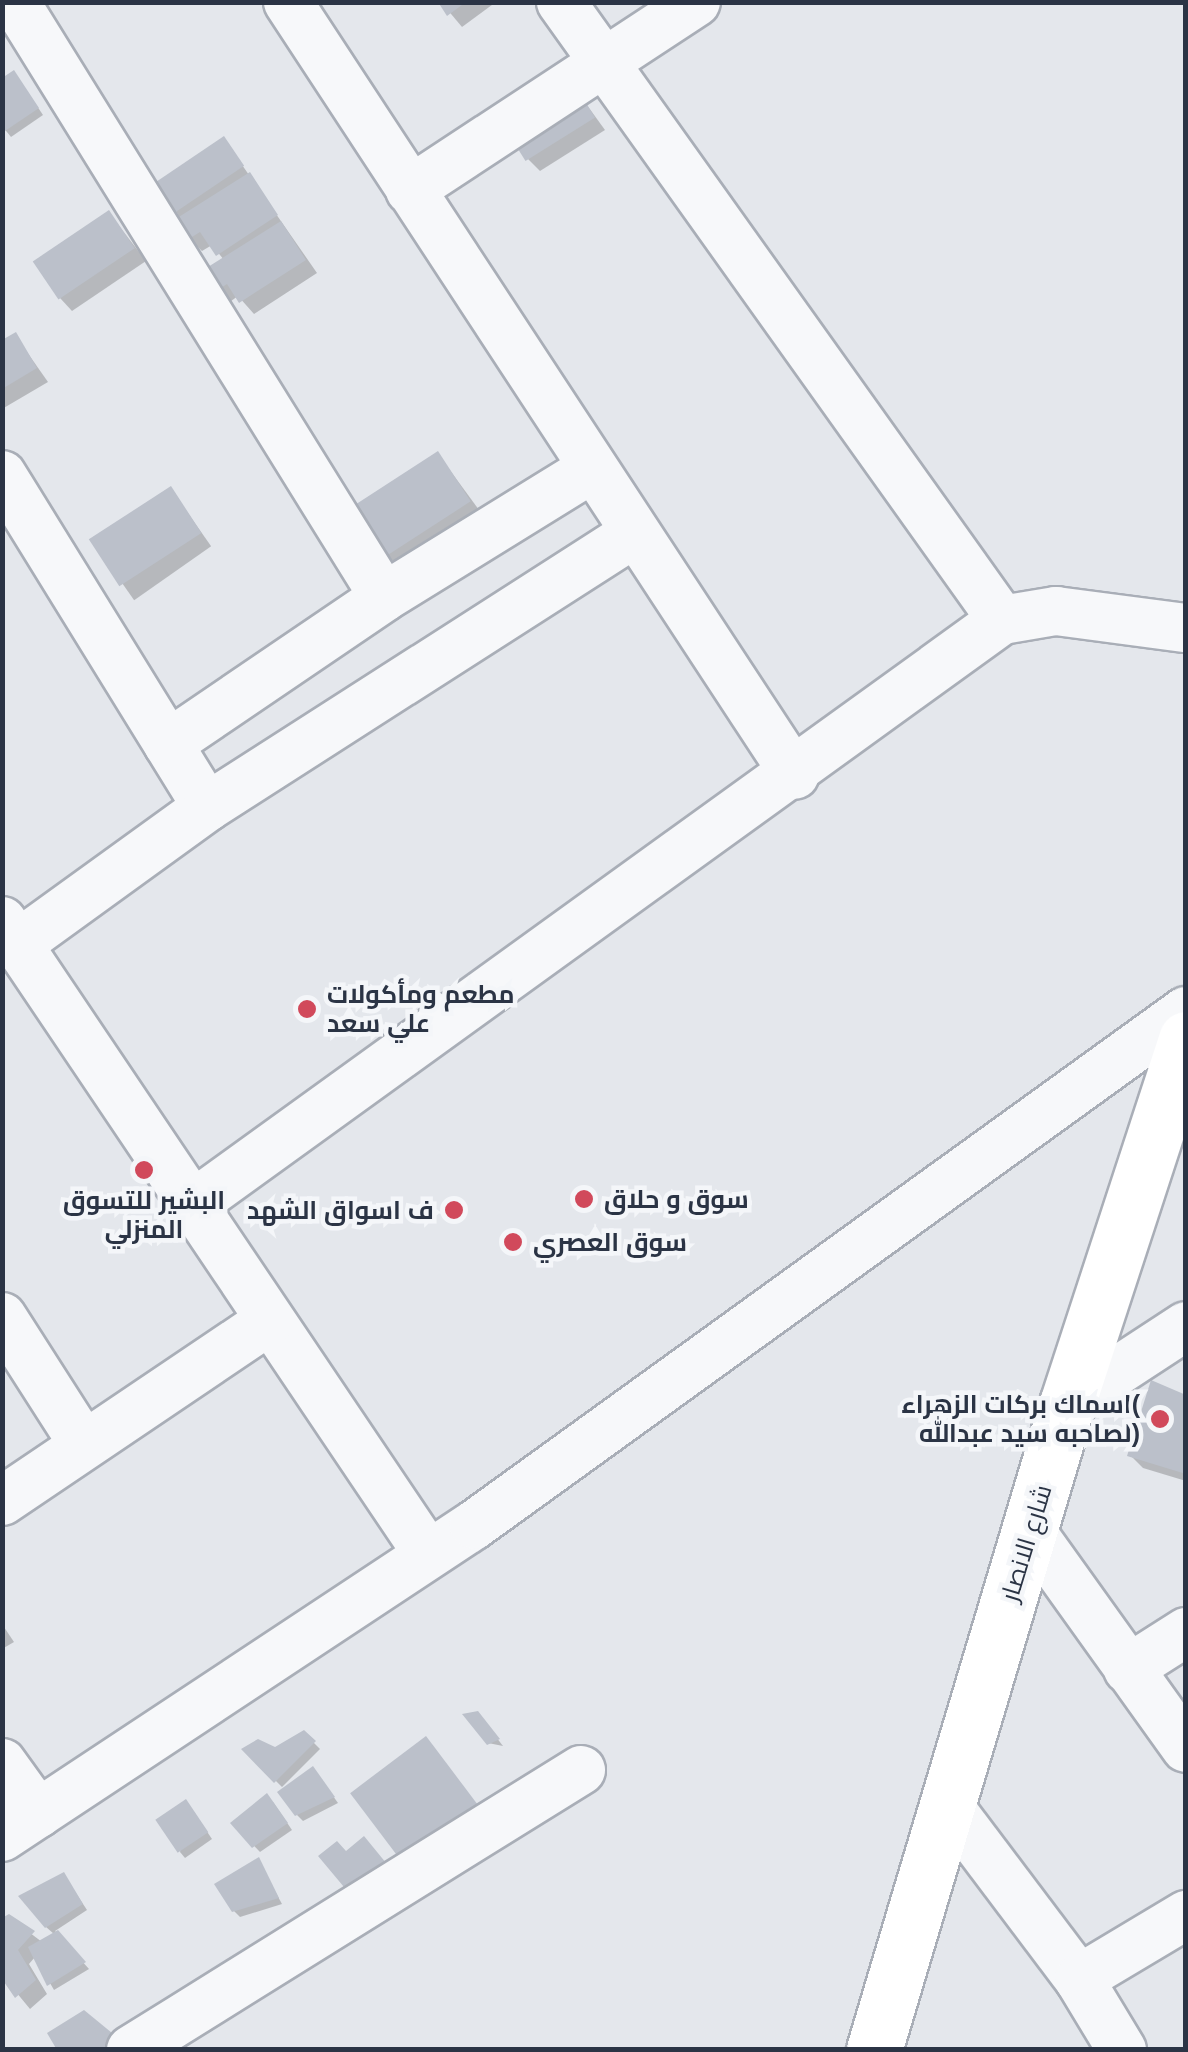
<!DOCTYPE html>
<html>
<head>
<meta charset="utf-8">
<style>
  body { margin:0 }
  #map { position:relative; width:1188px; height:2052px; overflow:hidden; background:#e4e7ec; font-family:Arial,Cairo,sans-serif }
  div>[style] { position:absolute }
  .shadow>* { inset:0; background:#0003; transform-origin:0 0 }
  .building>* { inset:0; background:#bbc0ca; transform-origin:0 0 }
  .roads { filter:drop-shadow(2px 0 #a9aeb7) drop-shadow(-2px 0 #a9aeb7) drop-shadow(0 2px #a9aeb7) drop-shadow(0 -2px #a9aeb7) }
  .street>* { height:48px; margin:-24px; padding:0 24px; transform-origin:24px; border-radius:24px; background:#f7f8fa }
  .secondary>* { height:55px; margin:-27.5px; padding:0 27.5px; transform-origin:27.5px; border-radius:27.5px; background:#fff }
  .dots>* { width:28px; height:28px; translate:-50% -50%; box-sizing:border-box; border:5px solid #f4f6f9; border-radius:50% }
  span { translate:-50% -50%; white-space:nowrap; text-align:center; line-height:1.15; -webkit-text-stroke:9px #f4f6f9; paint-order:stroke }
  .poi-label { font-size:25px; color:#2b3445; font-weight:700 }
  .left { translate:0 -50%; text-align:left }
  .right { translate:-100% -50%; text-align:right }
  .street-label { font-size:25px; color:#2b3445 }
  .frame { position:absolute; inset:0; border:5px solid #2b3445; pointer-events:none }
</style>
</head>
<body>
<div id="map">
  <div class="shadow">
    <div style="clip-path:polygon(441px 2px,496px 2px,462px 27px)"></div>
    <div style="clip-path:polygon(19px 79px,43px 115px,11px 137px,2px 126px)"></div>
    <div style="clip-path:polygon(576px 90px,605px 130px,540px 171px,528px 159px)"></div>
    <div style="clip-path:polygon(224px 139px,317px 273px,254px 314px,238px 296px,227px 304px,214px 291px,224px 260px,212px 245px,202px 251px,189px 238px,176px 211px)"></div>
    <div style="clip-path:polygon(109px 213px,146px 261px,72px 311px,60px 298px)"></div>
    <div style="clip-path:polygon(15px 335px,48px 382px,2px 409px,2px 343px)"></div>
    <div style="clip-path:polygon(438px 454px,482px 514px,400px 568px,387px 555px)"></div>
    <div style="left:171px;top:489px;width:70px;height:94px;rotate:55deg"></div>
    <div style="clip-path:polygon(1153px 1383px,1186px 1399px,1186px 1481px,1143px 1468px,1130px 1455px)"></div>
    <div style="clip-path:polygon(2px 1624px,14px 1642px,2px 1649px)"></div>
    <div style="clip-path:polygon(483px 1720px,503px 1746px,488px 1743px)"></div>
    <div style="clip-path:polygon(304px 1733px,320px 1749px,282px 1787px,245px 1750px,275px 1750px)"></div>
    <div style="clip-path:polygon(318px 1775px,338px 1803px,303px 1821px,297px 1815px)"></div>
    <div style="clip-path:polygon(273px 1802px,292px 1830px,260px 1852px,233px 1824px)"></div>
    <div style="clip-path:polygon(191px 1808px,212px 1839px,185px 1858px,180px 1852px)"></div>
    <div style="clip-path:polygon(258px 1860px,282px 1904px,240px 1917px,234px 1911px)"></div>
    <div style="clip-path:polygon(64px 1875px,87px 1910px,55px 1931px,89px 1969px,54px 1990px,35px 1957px,29px 1964px,47px 1994px,30px 2009px,2px 1975px,9px 1917px,42px 1942px,54px 1934px,46px 1927px)"></div>
  </div>
  <div class="building">
    <div style="clip-path:polygon(438px 2px,466px 2px,447px 16px)"></div>
    <div style="clip-path:polygon(14px 70px,39px 108px,2px 133px,2px 78px)"></div>
    <div style="left:576px;top:87px;width:36px;height:82px;rotate:58deg"></div>
    <div style="left:224px;top:136px;width:36px;height:83px;rotate:56deg"></div>
    <div style="clip-path:polygon(250px 172px,278px 215px,216px 256px,200px 232px,187px 240px,174px 220px)"></div>
    <div style="left:109px;top:210px;width:46px;height:92px;rotate:56deg"></div>
    <div style="clip-path:polygon(281px 221px,306px 260px,239px 303px,227px 284px,213px 293px,200px 272px)"></div>
    <div style="clip-path:polygon(16px 332px,37px 368px,2px 389px,2px 340px)"></div>
    <div style="left:438px;top:451px;width:60px;height:102px;rotate:57deg"></div>
    <div style="left:171px;top:486px;width:56px;height:98px;rotate:57deg"></div>
    <div style="clip-path:polygon(1151px 1380px,1186px 1395px,1186px 1474px,1127px 1456px)"></div>
    <div style="clip-path:polygon(478px 1711px,500px 1739px,487px 1745px,462px 1714px)"></div>
    <div style="clip-path:polygon(304px 1730px,316px 1741px,274px 1783px,241px 1749px,258px 1739px,275px 1747px)"></div>
    <div style="left:426px;top:1736px;width:86px;height:95px;rotate:53deg"></div>
    <div style="clip-path:polygon(313px 1766px,335px 1797px,295px 1816px,277px 1792px)"></div>
    <div style="clip-path:polygon(267px 1793px,288px 1823px,252px 1848px,230px 1823px)"></div>
    <div style="left:186px;top:1799px;width:40px;height:37px;rotate:56deg"></div>
    <div style="clip-path:polygon(364px 1836px,391px 1869px,354px 1899px,318px 1856px,337px 1841px,346px 1851px)"></div>
    <div style="clip-path:polygon(259px 1857px,279px 1898px,232px 1912px,214px 1884px)"></div>
    <div style="clip-path:polygon(64px 1872px,83px 1904px,45px 1928px,18px 1896px)"></div>
    <div style="clip-path:polygon(9px 1914px,35px 1931px,18px 1950px,36px 1980px,15px 1998px,2px 1979px,2px 1918px)"></div>
    <div style="clip-path:polygon(58px 1930px,86px 1962px,47px 1986px,28px 1947px)"></div>
    <div style="clip-path:polygon(84px 2010px,123px 2042px,111px 2050px,57px 2050px,47px 2033px)"></div>
  </div>
  <div class="roads">
    <div class="street">
      <div style="left:15px;top:2px;width:700px;rotate:58.19deg"></div>
      <div style="left:288px;top:2px;width:924px;rotate:56.74deg"></div>
      <div style="left:561px;top:2px;width:759px;rotate:54.49deg"></div>
      <div style="left:410px;top:190px;width:342px;rotate:-33.3deg"></div>
      <div style="left:2px;top:475px;width:390px;rotate:58.3deg"></div>
      <div style="left:168px;top:744px;width:261px;rotate:-34.2deg"></div>
      <div style="left:384px;top:597px;width:243px;rotate:-31.7deg"></div>
      <div style="left:2px;top:921px;width:763px;rotate:56.06deg"></div>
      <div style="left:18px;top:944px;width:233px;rotate:-35.9deg"></div>
      <div style="left:207px;top:807px;width:506px;rotate:-32.65deg"></div>
      <div style="left:192px;top:1205px;width:999px;rotate:-35.84deg"></div>
      <div style="left:1002px;top:620px;width:55px;rotate:-9.5deg"></div>
      <div style="left:1056px;top:611px;width:131px;rotate:7.5deg"></div>
      <div style="left:2px;top:1317px;width:152px;rotate:57.4deg"></div>
      <div style="left:1067px;top:1404px;width:142px;rotate:-33.2deg"></div>
      <div style="left:2px;top:1501px;width:323px;rotate:-34deg"></div>
      <div style="left:1030px;top:1530px;width:268px;rotate:54.4deg"></div>
      <div style="left:1128px;top:1669px;width:69px;rotate:-32.5deg"></div>
      <div style="left:2px;top:1763px;width:62px;rotate:54.2deg"></div>
      <div style="left:947px;top:1804px;width:219px;rotate:53deg"></div>
      <div style="left:1079px;top:1979px;width:83px;rotate:58.8deg"></div>
      <div style="left:2px;top:1837px;width:566px;rotate:-33.47deg"></div>
      <div style="left:474px;top:1525px;width:878px;rotate:-35.83deg"></div>
      <div style="left:1079px;top:1979px;width:125px;rotate:-30.9deg"></div>
      <div style="left:131px;top:2050px;width:530px;rotate:-31.89deg"></div>
    </div>
    <div class="secondary">
      <div style="left:874px;top:2050px;width:674px;rotate:-73.37deg"></div>
      <div style="left:1067px;top:1404px;width:384px;rotate:-71.9deg"></div>
    </div>
  </div>
  <div class="dots">
    <div style="left:307px;top:1009px;background:#d1495b"></div>
    <div style="left:144px;top:1170px;background:#d1495b"></div>
    <div style="left:584px;top:1199px;background:#d1495b"></div>
    <div style="left:454px;top:1210px;background:#d1495b"></div>
    <div style="left:513px;top:1242px;background:#d1495b"></div>
    <div style="left:1160px;top:1419px;background:#d1495b"></div>
  </div>
  <div class="poi-label">
    <span class="left" style="left:327px;top:1009px">مطعم ومأكولات<br>علي سعد</span>
    <span class="left" style="left:604px;top:1199px">سوق و حلاق</span>
    <span style="left:144px;top:1215px">البشير للتسوق<br>المنزلي</span>
    <span class="right" style="left:434px;top:1210px">ف اسواق الشهد</span>
    <span class="left" style="left:533px;top:1242px">سوق العصري</span>
    <span class="right" style="left:1140px;top:1419px">اسماك بركات الزهراء(<br>لصاحبه سيد عبدالله)</span>
  </div>
  <div class="street-label">
    <span style="left:1026px;top:1543px;rotate:-73deg">شارع الانصار</span>
  </div>
  <div class="frame"></div>
</div>
</body>
</html>
